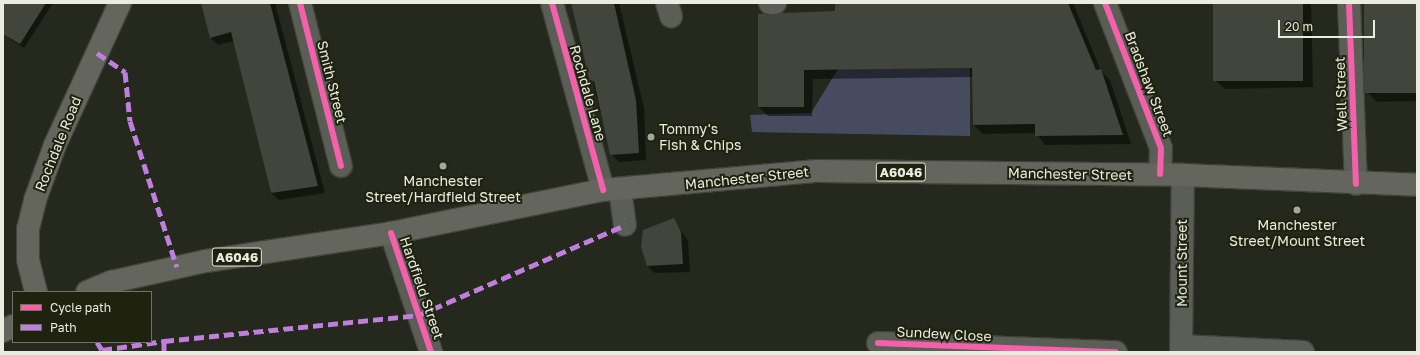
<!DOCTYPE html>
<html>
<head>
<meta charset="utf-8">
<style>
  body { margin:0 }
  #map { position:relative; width:1420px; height:355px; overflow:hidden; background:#25281d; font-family:"Golos Text",sans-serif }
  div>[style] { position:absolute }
  .green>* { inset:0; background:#474b5f }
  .shadow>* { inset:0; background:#0007 }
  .building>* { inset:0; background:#42453c; transform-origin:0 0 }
  .roads { filter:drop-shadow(1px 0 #404339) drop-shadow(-1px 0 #404339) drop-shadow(0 1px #404339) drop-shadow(0 -1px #404339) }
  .minor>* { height:22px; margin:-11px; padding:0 11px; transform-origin:11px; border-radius:11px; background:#5b5d57 }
  .major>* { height:22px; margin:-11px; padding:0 11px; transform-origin:11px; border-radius:11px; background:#64665e }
  .quiet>* { height:5px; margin-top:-2.5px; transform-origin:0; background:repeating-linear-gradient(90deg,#c07fdc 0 10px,transparent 0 15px) }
  .cycleway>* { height:6px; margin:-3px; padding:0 3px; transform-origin:3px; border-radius:3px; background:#f560ab }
  .dots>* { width:11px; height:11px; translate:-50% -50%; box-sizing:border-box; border:2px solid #1f220f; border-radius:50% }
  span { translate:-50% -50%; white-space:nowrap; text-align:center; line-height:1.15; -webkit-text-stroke:4px #1f220f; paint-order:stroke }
  .shield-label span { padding:1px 3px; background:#1f220f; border:1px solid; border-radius:3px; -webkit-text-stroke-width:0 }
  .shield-label { font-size:13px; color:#e9ecdf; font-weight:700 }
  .street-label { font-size:14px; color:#e9ecdf }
  .poi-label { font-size:14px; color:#e9ecdf }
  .left { translate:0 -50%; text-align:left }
  .frame { position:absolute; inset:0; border:4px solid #e9ecdf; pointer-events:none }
  .legend { position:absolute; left:12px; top:291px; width:140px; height:52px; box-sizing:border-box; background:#1f220f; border:1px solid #707362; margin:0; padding:5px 7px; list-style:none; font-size:12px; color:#e9ecdf }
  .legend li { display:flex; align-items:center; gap:8px; height:20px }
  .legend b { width:20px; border:1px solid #707362 }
  .scale { position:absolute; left:1278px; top:20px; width:97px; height:18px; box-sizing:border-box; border:2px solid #e9ecdf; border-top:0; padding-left:5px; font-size:12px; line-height:14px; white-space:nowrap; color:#e9ecdf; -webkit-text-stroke:3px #1f220f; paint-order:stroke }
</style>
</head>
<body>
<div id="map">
  <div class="green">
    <div style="clip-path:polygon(970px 68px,970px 136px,752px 132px,750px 115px,811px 113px,838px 69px)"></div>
  </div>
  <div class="shadow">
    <div style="clip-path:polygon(3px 3px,53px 3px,24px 48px,3px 34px)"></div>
    <div style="clip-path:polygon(202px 3px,275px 3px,325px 193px,279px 200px,271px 193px,234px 41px,218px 45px,210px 37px)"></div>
    <div style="clip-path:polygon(573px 3px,619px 3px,644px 108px,646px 160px,619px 162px,611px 154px)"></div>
    <div style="clip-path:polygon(836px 3px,1073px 3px,1101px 71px,1110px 80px,1131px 144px,1045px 145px,1036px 133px,983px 134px,974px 125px,973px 77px,813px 79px,812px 116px,768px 116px,759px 107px,837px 12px)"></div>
    <div style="clip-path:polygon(1214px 3px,1311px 3px,1313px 87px,1225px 89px,1216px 81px)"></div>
    <div style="clip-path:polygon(1365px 3px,1417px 3px,1417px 101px,1377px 102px,1367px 92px)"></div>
    <div style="clip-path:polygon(673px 219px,688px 241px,690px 272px,655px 273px,647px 266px)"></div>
  </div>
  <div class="building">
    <div style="clip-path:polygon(3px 3px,46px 3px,20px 44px,3px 34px)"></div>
    <div style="clip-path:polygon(201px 3px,270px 3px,318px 186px,271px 193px,231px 32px,210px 38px)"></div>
    <div style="clip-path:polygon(571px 3px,614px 3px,636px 100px,639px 153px,610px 155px,594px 81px,590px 82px)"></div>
    <div style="clip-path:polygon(835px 3px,1068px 3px,1096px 70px,1101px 69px,1123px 135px,1035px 136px,1035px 124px,973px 125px,972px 68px,804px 70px,804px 107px,758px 107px,758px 14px,835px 11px)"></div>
    <div style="left:1213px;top:3px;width:90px;height:78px"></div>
    <div style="left:1364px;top:3px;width:53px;height:90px"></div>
    <div style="clip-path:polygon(674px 218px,681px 232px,683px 264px,647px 266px,641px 247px,643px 230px)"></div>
  </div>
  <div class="roads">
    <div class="minor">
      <div style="left:300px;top:3px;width:168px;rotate:75.9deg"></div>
      <div style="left:552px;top:3px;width:194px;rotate:74.7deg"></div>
      <div style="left:667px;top:3px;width:14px;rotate:73deg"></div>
      <div style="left:770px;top:3px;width:5px"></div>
      <div style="left:1105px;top:3px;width:155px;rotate:68.9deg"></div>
      <div style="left:1161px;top:148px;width:26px;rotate:92deg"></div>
      <div style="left:1349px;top:3px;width:181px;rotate:87.8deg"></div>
      <div style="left:620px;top:190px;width:35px;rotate:82deg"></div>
      <div style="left:391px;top:233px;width:126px;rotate:71.4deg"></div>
      <div style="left:878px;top:343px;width:238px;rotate:2.2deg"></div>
      <div style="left:1181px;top:346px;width:122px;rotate:2.8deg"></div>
      <div style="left:1181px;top:352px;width:177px;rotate:-89.4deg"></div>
    </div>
    <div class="major">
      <div style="left:36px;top:292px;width:34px;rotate:-104deg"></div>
      <div style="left:28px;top:259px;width:30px;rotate:-90deg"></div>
      <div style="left:28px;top:229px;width:30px;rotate:-76deg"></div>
      <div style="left:35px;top:200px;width:59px;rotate:-70deg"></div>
      <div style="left:55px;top:145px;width:156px;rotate:-65.4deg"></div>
      <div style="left:87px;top:292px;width:26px;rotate:-23deg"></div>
      <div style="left:111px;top:282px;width:97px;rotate:-12.5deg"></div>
      <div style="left:206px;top:261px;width:187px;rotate:-8.6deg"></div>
      <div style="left:391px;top:233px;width:216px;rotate:-11.5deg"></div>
      <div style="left:603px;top:190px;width:215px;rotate:-5.1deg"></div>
      <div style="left:817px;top:171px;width:366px;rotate:0.6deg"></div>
      <div style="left:1183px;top:175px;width:234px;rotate:2.4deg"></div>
      <div style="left:3px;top:331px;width:11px;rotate:-27deg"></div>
    </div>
  </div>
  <div class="quiet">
    <div style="left:97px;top:53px;width:34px;rotate:34deg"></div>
    <div style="left:125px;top:72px;width:49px;rotate:84.2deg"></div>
    <div style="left:130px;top:121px;width:153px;rotate:72.2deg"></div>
    <div style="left:164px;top:341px;width:256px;rotate:-5.8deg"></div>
    <div style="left:419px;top:315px;width:225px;rotate:-23.6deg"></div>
    <div style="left:97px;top:342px;width:9px;rotate:58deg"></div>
    <div style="left:102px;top:350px;width:63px;rotate:-8.3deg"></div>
    <div style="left:164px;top:341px;width:11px;rotate:90deg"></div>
  </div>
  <div class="cycleway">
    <div style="left:300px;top:3px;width:168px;rotate:75.9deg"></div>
    <div style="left:552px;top:3px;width:194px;rotate:74.7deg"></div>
    <div style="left:1105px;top:3px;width:155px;rotate:68.9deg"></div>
    <div style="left:1161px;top:148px;width:26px;rotate:92deg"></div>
    <div style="left:1349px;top:3px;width:181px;rotate:87.8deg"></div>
    <div style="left:391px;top:233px;width:126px;rotate:71.4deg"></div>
    <div style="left:878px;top:343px;width:238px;rotate:2.2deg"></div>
  </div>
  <div class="dots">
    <div style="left:651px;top:137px;background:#a4a79b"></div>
    <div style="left:443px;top:166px;background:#a4a79b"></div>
    <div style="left:1297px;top:210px;background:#a4a79b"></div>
  </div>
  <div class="shield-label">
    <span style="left:901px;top:172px">A6046</span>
    <span style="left:237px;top:257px">A6046</span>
  </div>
  <div class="street-label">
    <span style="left:332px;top:82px;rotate:76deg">Smith Street</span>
    <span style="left:1149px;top:84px;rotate:69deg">Bradshaw Street</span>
    <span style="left:588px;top:93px;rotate:74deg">Rochdale Lane</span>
    <span style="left:1341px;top:94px;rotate:-92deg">Well Street</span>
    <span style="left:58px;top:144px;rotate:-68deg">Rochdale Road</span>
    <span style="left:1070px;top:174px;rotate:1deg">Manchester Street</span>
    <span style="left:747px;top:178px;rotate:-6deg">Manchester Street</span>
    <span style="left:1182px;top:263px;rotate:-90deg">Mount Street</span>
    <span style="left:422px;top:288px;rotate:71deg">Hardfield Street</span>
    <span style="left:944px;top:334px;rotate:3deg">Sundew Close</span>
  </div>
  <div class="poi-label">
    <span class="left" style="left:659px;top:137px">Tommy's<br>Fish &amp; Chips</span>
    <span style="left:443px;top:189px">Manchester<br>Street/Hardfield Street</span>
    <span style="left:1297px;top:233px">Manchester<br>Street/Mount Street</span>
  </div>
  <div class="frame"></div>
  <ul class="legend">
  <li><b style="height:5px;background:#f560ab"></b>Cycle path</li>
  <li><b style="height:5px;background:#c07fdc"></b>Path</li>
  </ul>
  <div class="scale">20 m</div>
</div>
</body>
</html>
